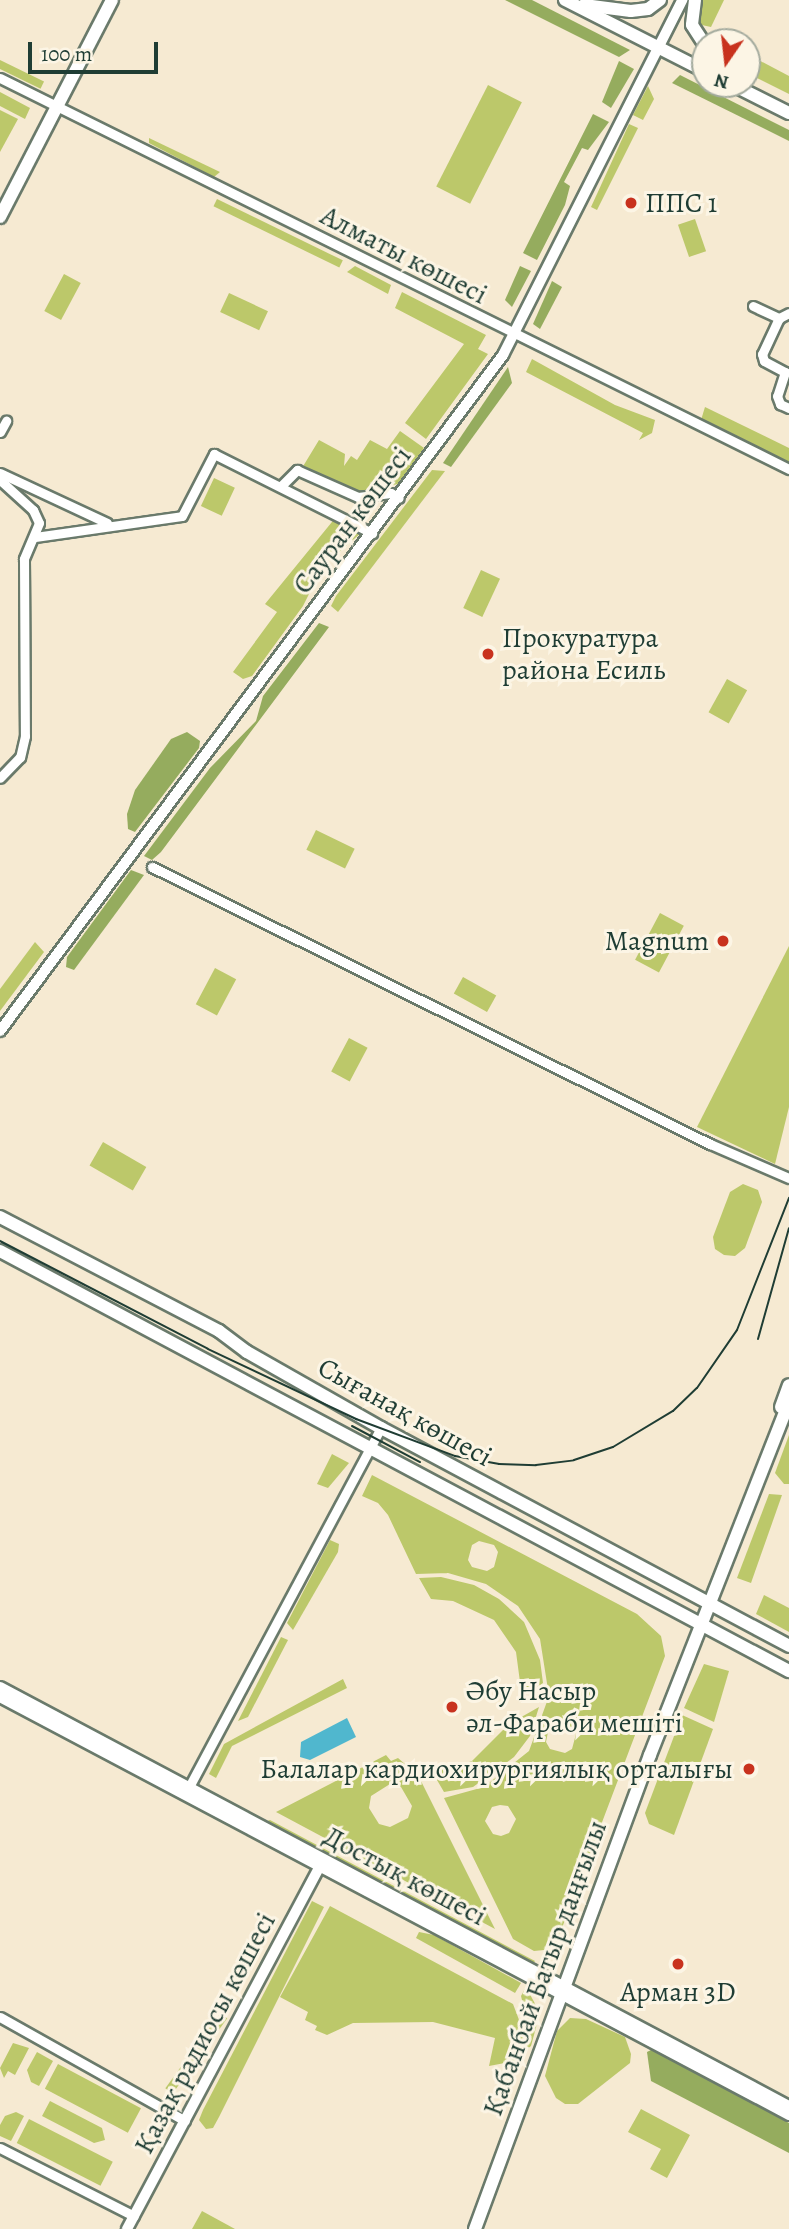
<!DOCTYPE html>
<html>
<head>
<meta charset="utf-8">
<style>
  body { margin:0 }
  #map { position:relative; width:789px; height:2229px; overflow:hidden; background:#f6ead2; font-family:Alegreya,serif }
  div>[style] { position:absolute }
  .green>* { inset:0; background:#bcc86a; transform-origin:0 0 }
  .forest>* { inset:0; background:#95ac5e }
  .water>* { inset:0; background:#50b7ce }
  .roads { filter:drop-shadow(2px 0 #6a7a6b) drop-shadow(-2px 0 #6a7a6b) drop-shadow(0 2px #6a7a6b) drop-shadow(0 -2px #6a7a6b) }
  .minor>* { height:9px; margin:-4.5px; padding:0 4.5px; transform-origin:4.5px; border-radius:4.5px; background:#fff }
  .tertiary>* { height:10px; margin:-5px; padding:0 5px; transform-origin:5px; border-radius:5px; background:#fff }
  .secondary>* { height:12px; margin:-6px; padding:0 6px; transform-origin:6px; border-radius:6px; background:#fff }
  .tram>* { height:2px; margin:-1px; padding:0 1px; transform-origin:1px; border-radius:1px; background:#1f3d34 }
  .dots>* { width:19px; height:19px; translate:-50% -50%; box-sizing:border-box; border:4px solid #fcf5e5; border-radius:50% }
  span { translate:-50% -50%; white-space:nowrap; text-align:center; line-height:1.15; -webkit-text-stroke:6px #fcf5e5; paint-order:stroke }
  .poi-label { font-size:28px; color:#1f3d34 }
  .left { translate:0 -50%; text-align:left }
  .right { translate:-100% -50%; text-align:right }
  .street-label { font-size:28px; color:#1f3d34 }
  .north { position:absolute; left:691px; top:28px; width:70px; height:70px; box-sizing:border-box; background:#fcf5e5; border:2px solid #a4ab9e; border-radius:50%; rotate:194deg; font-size:19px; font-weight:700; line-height:28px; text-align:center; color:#1f3d34 }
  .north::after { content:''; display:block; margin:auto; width:24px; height:32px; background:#c8321e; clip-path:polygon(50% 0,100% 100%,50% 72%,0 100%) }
  .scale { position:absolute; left:28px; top:42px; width:130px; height:32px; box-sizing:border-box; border:4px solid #1f3d34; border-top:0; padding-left:9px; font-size:21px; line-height:24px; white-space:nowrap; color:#1f3d34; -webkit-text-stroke:5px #fcf5e5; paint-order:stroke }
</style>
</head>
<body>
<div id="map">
  <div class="green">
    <div style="clip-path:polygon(702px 0,724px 0,711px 27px,697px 24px)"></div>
    <div style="clip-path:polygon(747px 54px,789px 76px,789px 94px,747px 73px)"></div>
    <div style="left:0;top:60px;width:49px;height:8px;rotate:26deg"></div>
    <div style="left:488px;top:85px;width:38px;height:114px;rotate:27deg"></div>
    <div style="clip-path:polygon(648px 86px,654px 99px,643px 120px,633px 115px)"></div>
    <div style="clip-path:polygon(0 92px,30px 108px,25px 119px,0 106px)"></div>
    <div style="clip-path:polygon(0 110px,18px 119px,0 152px)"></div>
    <div style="clip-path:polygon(629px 124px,638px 128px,597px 210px,591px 207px)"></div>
    <div style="clip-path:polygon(149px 138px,220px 172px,214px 177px,149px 143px)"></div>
    <div style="left:217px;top:199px;width:140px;height:8px;rotate:26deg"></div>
    <div style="left:695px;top:219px;width:34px;height:18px;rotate:71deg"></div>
    <div style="clip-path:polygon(355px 266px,391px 285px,388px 294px,347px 272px)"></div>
    <div style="left:64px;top:274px;width:19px;height:42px;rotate:28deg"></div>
    <div style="clip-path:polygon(402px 292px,486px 335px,478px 349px,488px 354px,426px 439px,405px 423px,464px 344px,395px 308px)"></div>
    <div style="left:229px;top:293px;width:43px;height:21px;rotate:25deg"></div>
    <div style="clip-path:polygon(532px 359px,615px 405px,655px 420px,652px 433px,639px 440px,643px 433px,526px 372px)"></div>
    <div style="clip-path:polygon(705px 407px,789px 448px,789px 464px,701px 420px)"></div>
    <div style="clip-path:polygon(400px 431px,424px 448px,398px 484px,358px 492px,302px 468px,319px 440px,345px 454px,344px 466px,351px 456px,357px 460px,370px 440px,387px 449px)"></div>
    <div style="clip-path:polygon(432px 470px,445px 471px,338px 612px,331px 606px,336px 596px)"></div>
    <div style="left:214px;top:478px;width:23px;height:31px;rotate:25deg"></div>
    <div style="clip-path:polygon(336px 517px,362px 532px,338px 553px,333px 549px,308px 585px,311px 590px,303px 606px,252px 676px,243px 679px,233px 672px,277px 612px,265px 604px)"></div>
    <div style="left:481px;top:570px;width:21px;height:42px;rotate:25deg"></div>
    <div style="left:727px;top:679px;width:23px;height:38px;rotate:29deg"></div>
    <div style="left:316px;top:830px;width:43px;height:22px;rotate:26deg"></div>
    <div style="left:660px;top:913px;width:27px;height:53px;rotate:28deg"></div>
    <div style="clip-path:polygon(35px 942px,44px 952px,0 1011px,0 989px)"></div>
    <div style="clip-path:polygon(789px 946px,789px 1107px,775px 1164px,697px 1127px)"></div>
    <div style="left:215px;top:968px;width:24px;height:41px;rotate:28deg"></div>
    <div style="left:463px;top:977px;width:38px;height:19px;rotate:29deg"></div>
    <div style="left:349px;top:1038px;width:21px;height:38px;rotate:28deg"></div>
    <div style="left:103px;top:1142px;width:50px;height:27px;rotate:30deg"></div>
    <div style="clip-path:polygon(743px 1184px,758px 1190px,762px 1202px,745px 1248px,735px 1256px,724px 1255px,715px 1249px,713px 1237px,730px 1192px)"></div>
    <div style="clip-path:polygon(789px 1435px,789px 1484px,784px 1484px,775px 1473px)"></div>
    <div style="clip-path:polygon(332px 1454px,349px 1463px,328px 1488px,317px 1484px)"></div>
    <div style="clip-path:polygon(evenodd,372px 1475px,637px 1614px,661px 1636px,665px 1656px,554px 1949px,534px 1951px,513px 1939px,444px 1798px,484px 1787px,529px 1751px,549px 1696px,540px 1639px,518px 1606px,486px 1584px,448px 1573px,416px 1574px,388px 1515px,378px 1503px,362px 1496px,372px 1475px,479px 1541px,494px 1545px,498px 1552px,494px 1567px,487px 1571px,472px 1567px,468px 1560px,472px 1545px,479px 1541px,372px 1475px,557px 1723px,572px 1727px,576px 1734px,572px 1749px,565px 1753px,550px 1749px,546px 1742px,549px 1727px,557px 1723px,372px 1475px,500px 1805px,508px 1806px,516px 1819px,509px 1833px,501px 1836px,493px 1834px,485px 1821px,492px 1807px,500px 1805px)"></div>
    <div style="clip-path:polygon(769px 1494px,782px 1495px,751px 1583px,737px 1578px)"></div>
    <div style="clip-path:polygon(330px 1540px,339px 1544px,338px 1552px,293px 1630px,287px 1623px)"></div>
    <div style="clip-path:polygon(441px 1577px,474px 1585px,499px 1599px,524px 1622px,540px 1660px,543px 1683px,522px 1697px,516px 1652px,494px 1620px,453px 1601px,431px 1599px,419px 1578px)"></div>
    <div style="clip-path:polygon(764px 1595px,789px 1608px,789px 1632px,756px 1614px)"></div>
    <div style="clip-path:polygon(281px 1637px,288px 1640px,248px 1717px,238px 1721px)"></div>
    <div style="clip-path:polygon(704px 1664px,729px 1671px,714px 1722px,684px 1708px)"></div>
    <div style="clip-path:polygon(343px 1679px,347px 1688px,232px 1746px,216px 1778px,209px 1774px,224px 1744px)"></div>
    <div style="clip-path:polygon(539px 1707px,530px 1736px,514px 1757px,473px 1787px,444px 1792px,430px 1768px,451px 1768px,472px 1761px,509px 1724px)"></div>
    <div style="clip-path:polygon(682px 1715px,713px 1729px,674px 1835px,649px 1824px,645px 1813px)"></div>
    <div style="clip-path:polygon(evenodd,386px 1755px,391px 1761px,398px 1758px,406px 1765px,412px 1763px,495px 1929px,276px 1812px,386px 1755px,390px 1784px,401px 1787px,412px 1806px,408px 1818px,390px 1827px,379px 1824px,369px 1808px,371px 1796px,390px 1784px)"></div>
    <div style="clip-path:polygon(270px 1820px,535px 1961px,533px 1964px,264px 1822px)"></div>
    <div style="clip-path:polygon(312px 1901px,324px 1907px,219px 2117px,213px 2128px,206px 2129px,199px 2120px,203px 2110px)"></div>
    <div style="clip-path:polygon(330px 1906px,513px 2004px,524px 2033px,515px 2061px,489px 2066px,495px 2038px,433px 2022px,353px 2023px,327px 2035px,315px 2030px,317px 2026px,305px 2020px,308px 2012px,280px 1997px)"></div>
    <div style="clip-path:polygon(419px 1932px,434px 1935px,521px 1983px,515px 1993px,416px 1938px)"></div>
    <div style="clip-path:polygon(526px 1987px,540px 2013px,531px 2046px,522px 2053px,529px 2029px,521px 1996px)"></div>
    <div style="left:220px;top:2013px;width:9px;height:93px;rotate:36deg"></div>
    <div style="clip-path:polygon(570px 2018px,586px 2019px,625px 2037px,631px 2054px,630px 2063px,578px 2104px,565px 2104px,556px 2098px,545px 2076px,557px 2031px)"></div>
    <div style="clip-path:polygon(13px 2043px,29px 2048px,15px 2075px,8px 2071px,4px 2078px,0 2068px)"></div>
    <div style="clip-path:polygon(37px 2052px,53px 2061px,39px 2086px,31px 2082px,27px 2070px)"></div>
    <div style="left:58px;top:2064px;width:94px;height:28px;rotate:28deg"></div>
    <div style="clip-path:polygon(50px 2101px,102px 2128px,105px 2140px,94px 2143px,42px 2116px)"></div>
    <div style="clip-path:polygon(641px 2109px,690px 2135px,667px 2178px,650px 2169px,661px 2149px,628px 2132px)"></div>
    <div style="clip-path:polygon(16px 2112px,24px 2116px,11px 2141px,0 2136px,0 2125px,5px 2116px)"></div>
    <div style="left:29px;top:2119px;width:94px;height:27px;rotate:27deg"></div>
    <div style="clip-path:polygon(202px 2211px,235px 2229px,192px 2229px)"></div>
  </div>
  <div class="forest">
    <div style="clip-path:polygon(505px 0,532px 0,630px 50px,619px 57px)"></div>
    <div style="clip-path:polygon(619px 61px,634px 69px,611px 108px,602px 102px)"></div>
    <div style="clip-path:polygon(680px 75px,789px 130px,789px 141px,672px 83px)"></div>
    <div style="clip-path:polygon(593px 114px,609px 122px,588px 150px,582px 148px,564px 182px,570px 186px,565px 205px,537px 260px,523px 253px)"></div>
    <div style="clip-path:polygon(520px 266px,531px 271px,512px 307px,505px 300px)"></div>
    <div style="clip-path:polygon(552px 281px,562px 287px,540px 329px,533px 324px)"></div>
    <div style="clip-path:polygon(508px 367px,512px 383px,451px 467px,443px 463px)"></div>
    <div style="clip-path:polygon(319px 623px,329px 627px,161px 852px,152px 860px,144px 856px,210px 768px,256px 721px,263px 696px)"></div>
    <div style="clip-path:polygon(187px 732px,200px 741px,199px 748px,135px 832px,128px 829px,127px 814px,135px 790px,171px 739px)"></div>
    <div style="clip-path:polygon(131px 870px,144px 875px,74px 970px,66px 967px,67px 957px)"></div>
    <div style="clip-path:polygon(653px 2049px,789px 2123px,789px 2153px,651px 2081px,647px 2052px)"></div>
  </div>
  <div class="water">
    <div style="clip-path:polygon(347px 1718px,356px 1737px,310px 1760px,300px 1757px,301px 1742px)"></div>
  </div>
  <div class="roads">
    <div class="minor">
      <div style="left:0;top:78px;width:881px;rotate:26.36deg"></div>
      <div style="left:753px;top:306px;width:29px;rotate:25deg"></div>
      <div style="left:789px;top:313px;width:11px;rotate:153deg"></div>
      <div style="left:779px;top:318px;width:40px;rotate:115deg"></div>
      <div style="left:762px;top:354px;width:7px;rotate:74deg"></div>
      <div style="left:764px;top:361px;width:24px;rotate:28deg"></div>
      <div style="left:785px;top:372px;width:25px;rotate:108deg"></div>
      <div style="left:777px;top:396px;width:9px;rotate:69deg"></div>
      <div style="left:780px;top:404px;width:10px;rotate:24deg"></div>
      <div style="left:0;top:432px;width:13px;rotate:-61deg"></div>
      <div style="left:0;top:473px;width:118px;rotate:25deg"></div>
      <div style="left:0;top:480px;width:45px;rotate:42.3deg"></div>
      <div style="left:33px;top:510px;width:14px;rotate:65deg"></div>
      <div style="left:39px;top:523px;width:39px;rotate:113deg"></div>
      <div style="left:24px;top:559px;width:177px;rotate:89.7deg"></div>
      <div style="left:25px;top:736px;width:22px;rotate:103deg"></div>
      <div style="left:20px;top:757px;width:29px;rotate:134deg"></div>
      <div style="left:281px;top:486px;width:23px;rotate:-45deg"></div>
      <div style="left:297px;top:470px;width:67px;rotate:23.9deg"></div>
      <div style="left:358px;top:497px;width:33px;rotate:-7deg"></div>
      <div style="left:391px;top:493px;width:9px;rotate:32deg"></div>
      <div style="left:35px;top:537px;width:148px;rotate:-8.1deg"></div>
      <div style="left:182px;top:516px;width:70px;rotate:-62.7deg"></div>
      <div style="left:214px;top:454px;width:177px;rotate:26.6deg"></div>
      <div style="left:152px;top:867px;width:623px;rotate:26.4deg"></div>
      <div style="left:710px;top:1144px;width:86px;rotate:23.3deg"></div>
      <div style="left:189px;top:1787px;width:407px;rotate:-61.9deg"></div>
      <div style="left:0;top:2017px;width:212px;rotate:29.3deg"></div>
      <div style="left:0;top:2148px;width:150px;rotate:26.9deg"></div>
    </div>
    <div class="tertiary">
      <div style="left:0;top:1031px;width:843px;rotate:-53.35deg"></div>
      <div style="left:503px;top:355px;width:398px;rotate:-63.2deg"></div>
      <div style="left:0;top:1687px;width:893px;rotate:27.97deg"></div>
      <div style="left:0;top:1697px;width:893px;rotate:27.91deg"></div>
      <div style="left:127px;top:2229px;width:413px;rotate:-62deg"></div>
    </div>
    <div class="secondary">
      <div style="left:565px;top:0;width:157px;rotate:26.9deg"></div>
      <div style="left:695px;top:0;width:25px;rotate:97deg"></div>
      <div style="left:692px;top:25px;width:24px;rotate:57deg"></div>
      <div style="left:584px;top:5px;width:47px;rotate:7.3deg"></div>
      <div style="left:631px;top:11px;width:17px;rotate:-7deg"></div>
      <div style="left:648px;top:9px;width:15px;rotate:-37deg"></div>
      <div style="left:731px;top:84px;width:65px;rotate:26.6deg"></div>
      <div style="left:0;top:217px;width:244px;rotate:-62.7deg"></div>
      <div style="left:0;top:1217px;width:247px;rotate:27.5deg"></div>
      <div style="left:219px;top:1331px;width:35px;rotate:37deg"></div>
      <div style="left:247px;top:1352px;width:154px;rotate:29.6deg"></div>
      <div style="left:381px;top:1428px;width:463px;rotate:28.1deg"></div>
      <div style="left:0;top:1251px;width:894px;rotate:28.03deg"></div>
      <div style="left:781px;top:1407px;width:23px;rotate:-70deg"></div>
      <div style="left:475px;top:2229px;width:505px;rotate:-69.74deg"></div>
      <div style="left:650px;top:1755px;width:379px;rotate:-68.5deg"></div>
    </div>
  </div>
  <div class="tram">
    <div style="left:0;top:1241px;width:234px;rotate:27.4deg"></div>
    <div style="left:208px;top:1349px;width:164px;rotate:25.3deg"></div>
    <div style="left:356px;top:1419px;width:106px;rotate:20.5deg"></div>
    <div style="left:455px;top:1456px;width:45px;rotate:10.3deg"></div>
    <div style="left:499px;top:1464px;width:37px;rotate:2deg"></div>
    <div style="left:536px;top:1465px;width:38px;rotate:-7deg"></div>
    <div style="left:574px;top:1460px;width:41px;rotate:-18.4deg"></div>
    <div style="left:613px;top:1447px;width:70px;rotate:-31deg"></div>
    <div style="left:673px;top:1411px;width:33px;rotate:-44deg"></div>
    <div style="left:697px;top:1388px;width:70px;rotate:-55.4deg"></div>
    <div style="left:737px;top:1330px;width:142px;rotate:-68.5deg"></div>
    <div style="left:758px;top:1339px;width:115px;rotate:-74.4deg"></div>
    <div style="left:352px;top:1426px;width:77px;rotate:27.9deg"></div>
  </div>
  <div class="dots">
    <div style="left:631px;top:203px;background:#c8321e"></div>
    <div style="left:488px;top:654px;background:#c8321e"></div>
    <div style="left:723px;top:941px;background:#c8321e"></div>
    <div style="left:452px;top:1707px;background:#c8321e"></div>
    <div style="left:749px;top:1769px;background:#c8321e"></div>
    <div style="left:678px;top:1964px;background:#c8321e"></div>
  </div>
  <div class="poi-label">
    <span class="left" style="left:645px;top:203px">ППС 1</span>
    <span class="left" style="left:502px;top:654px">Прокуратура<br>района Есиль</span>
    <span class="right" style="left:709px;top:941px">Magnum</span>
    <span class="left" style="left:466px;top:1707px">Әбу Насыр<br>әл-Фараби мешіті</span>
    <span class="right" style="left:733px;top:1769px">Балалар кардиохирургиялық орталығы</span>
    <span style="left:678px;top:1992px">Арман 3D</span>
  </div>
  <div class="street-label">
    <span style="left:404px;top:255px;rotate:27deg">Алматы көшесі</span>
    <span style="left:352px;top:520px;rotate:-53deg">Сауран көшесі</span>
    <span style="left:405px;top:1412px;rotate:29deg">Сығанақ көшесі</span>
    <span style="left:405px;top:1876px;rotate:28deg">Достық көшесі</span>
    <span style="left:545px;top:1968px;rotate:-70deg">Қабанбай Батыр даңғылы</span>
    <span style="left:205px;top:2033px;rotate:-62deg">Қазақ радиосы көшесі</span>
  </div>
  <div class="north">N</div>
  <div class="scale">100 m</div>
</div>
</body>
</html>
